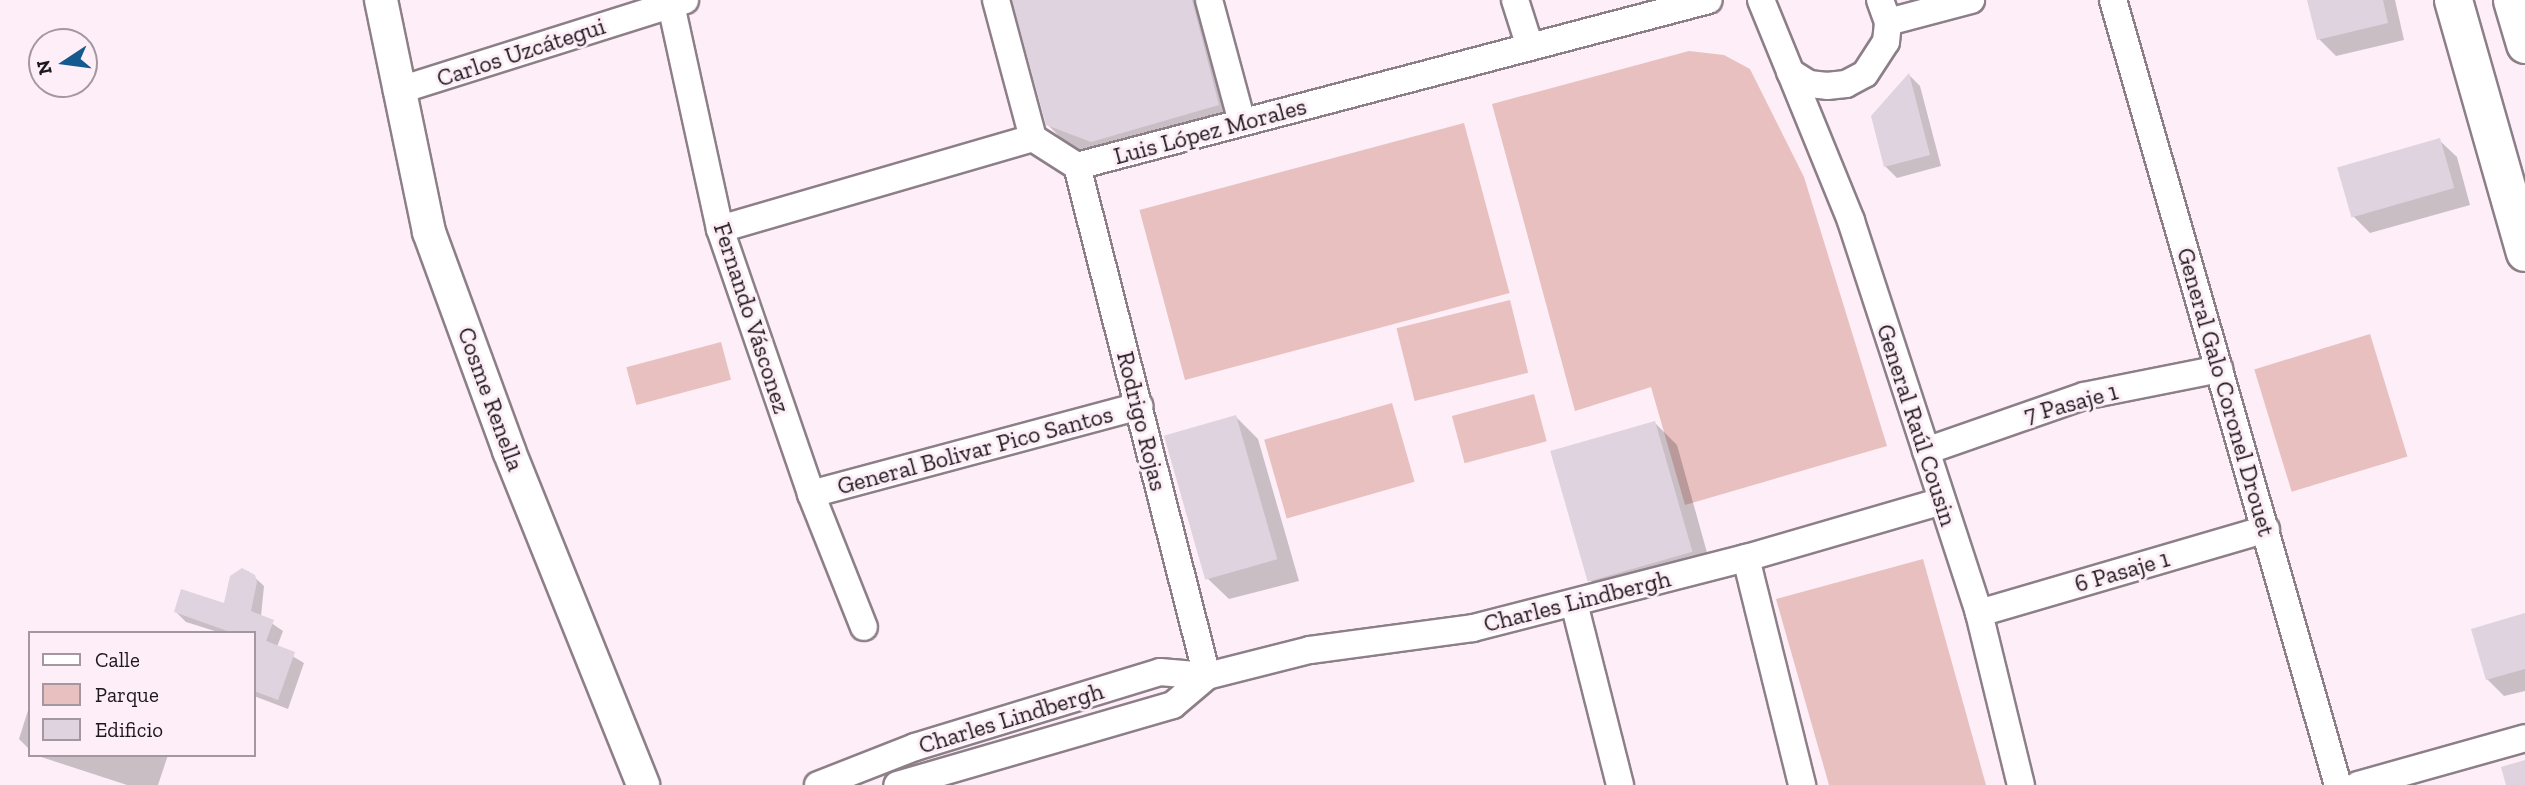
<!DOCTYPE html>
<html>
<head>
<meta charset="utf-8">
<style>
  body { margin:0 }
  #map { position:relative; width:2525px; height:785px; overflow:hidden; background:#fdeef7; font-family:"Zilla Slab",serif }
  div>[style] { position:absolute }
  .green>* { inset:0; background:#e8c0c0; transform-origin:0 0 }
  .shadow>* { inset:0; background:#0003 }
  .building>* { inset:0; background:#ded3df; transform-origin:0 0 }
  .roads { filter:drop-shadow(2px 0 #8d7f88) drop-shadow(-2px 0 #8d7f88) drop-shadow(0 2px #8d7f88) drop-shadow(0 -2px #8d7f88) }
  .minor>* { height:26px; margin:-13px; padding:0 13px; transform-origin:13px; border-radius:13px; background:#fff }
  .tertiary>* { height:32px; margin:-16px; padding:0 16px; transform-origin:16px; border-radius:16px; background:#fff }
  .secondary>* { height:37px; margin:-18.5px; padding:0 18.5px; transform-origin:18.5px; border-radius:18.5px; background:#fff }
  span { translate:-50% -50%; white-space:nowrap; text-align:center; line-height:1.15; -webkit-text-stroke:6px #fdeef7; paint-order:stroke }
  .street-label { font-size:24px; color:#1d181b }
  .legend { position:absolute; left:28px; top:631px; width:228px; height:126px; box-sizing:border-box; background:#fdeef7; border:2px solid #a3989f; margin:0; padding:9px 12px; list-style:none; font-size:21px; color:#1d181b }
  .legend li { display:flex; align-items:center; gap:14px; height:35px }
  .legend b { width:35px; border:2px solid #a3989f }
  .north { position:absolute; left:28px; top:28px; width:70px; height:70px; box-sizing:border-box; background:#fdeef7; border:2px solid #a3989f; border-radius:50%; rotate:257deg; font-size:19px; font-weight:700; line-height:28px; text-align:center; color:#1d181b }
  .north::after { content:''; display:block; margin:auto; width:24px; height:32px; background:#145a8e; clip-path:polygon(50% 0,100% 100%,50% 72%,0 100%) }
</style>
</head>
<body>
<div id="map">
  <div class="green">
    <div style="clip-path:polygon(1689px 51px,1724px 55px,1750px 69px,1804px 177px,1887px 446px,1685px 505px,1651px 387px,1575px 411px,1492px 104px)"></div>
    <div style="left:1464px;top:123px;width:176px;height:336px;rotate:75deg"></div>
    <div style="left:1510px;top:300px;width:75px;height:117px;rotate:76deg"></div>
    <div style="left:2370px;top:334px;width:128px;height:121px;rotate:73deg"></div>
    <div style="left:721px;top:342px;width:39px;height:98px;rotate:75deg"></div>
    <div style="left:1534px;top:394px;width:49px;height:85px;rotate:75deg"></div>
    <div style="left:1392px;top:403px;width:82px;height:133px;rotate:74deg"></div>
    <div style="clip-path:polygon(1923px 559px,1986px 785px,1829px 785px,1776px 599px)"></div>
  </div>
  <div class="shadow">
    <div style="clip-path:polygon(1012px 0,1208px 0,1239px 127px,1114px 163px,1070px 147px,1047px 124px)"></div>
    <div style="clip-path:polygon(2309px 0,2395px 0,2404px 40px,2336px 56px,2319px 39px)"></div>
    <div style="clip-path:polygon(1909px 75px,1920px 86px,1941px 166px,1897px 178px,1885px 166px)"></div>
    <div style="clip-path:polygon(2439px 140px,2457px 157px,2470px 205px,2370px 233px,2353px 216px)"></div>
    <div style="clip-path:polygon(1236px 417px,1258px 439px,1299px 581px,1229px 599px,1207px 578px)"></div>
    <div style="clip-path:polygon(1655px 423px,1677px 445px,1713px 574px,1610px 600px,1588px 578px)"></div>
    <div style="clip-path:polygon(248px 571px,264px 586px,261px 616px,283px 631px,277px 647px,304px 663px,288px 709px,254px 696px,254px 633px,221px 633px,186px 622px,176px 612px,225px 605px,236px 572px)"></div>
    <div style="clip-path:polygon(2525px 615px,2525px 691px,2504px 696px,2487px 679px)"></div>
    <div style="clip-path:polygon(30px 704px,30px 750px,19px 739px)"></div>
    <div style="clip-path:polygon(168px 755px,158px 785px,127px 785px,35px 755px)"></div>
  </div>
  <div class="building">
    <div style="clip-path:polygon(1012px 0,1192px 0,1219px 105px,1091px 142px,1046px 125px)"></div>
    <div style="clip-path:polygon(2307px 0,2383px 0,2388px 23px,2317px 40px)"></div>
    <div style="clip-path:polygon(1909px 73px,1930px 155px,1884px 167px,1871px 116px)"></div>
    <div style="left:2440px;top:138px;width:52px;height:107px;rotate:74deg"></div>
    <div style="left:1236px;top:415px;width:150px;height:75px;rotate:74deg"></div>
    <div style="left:1655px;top:421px;width:136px;height:109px;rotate:74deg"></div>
    <div style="clip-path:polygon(242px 568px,255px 575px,257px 582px,251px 611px,274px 620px,266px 641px,295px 652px,278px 700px,254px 691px,254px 633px,233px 633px,174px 612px,181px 589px,224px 603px,230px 576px)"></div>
    <div style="clip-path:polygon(2525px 613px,2525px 669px,2486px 680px,2471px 629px)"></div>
    <div style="clip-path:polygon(2525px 760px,2525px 785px,2506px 785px,2501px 767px)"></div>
  </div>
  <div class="roads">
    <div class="minor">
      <div style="left:670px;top:0;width:234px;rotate:77.7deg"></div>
      <div style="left:720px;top:229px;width:280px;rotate:71deg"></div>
      <div style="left:811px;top:494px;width:143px;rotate:68.3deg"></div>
      <div style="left:996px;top:0;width:143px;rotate:75deg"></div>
      <div style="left:1209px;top:0;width:126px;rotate:74.9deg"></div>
      <div style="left:1515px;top:0;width:49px;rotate:72.3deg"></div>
      <div style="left:1761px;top:0;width:239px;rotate:67.8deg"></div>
      <div style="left:1851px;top:221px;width:412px;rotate:71.9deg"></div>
      <div style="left:1979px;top:613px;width:177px;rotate:76.3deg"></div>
      <div style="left:2113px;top:0;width:817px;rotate:74.01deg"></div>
      <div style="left:1888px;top:22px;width:86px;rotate:-14.8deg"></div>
      <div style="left:1790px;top:72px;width:22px;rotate:32deg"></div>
      <div style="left:1809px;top:84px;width:18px;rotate:6deg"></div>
      <div style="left:1827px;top:86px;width:19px;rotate:-6deg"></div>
      <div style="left:1846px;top:84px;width:21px;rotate:-28deg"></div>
      <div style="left:1865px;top:74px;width:38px;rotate:-57deg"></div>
      <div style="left:1886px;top:42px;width:20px;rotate:-84deg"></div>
      <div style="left:1888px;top:22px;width:23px;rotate:-110deg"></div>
      <div style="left:397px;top:91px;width:302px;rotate:-17.5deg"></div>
      <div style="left:1077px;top:166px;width:526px;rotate:75.7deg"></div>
      <div style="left:1207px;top:676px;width:106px;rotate:-14.2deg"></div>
      <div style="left:1310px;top:650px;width:164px;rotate:-7.7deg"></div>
      <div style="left:1473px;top:628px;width:282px;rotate:-14.4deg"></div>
      <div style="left:1746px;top:558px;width:204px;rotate:-16.2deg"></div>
      <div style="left:720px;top:229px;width:326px;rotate:-16.2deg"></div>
      <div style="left:1033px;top:138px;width:52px;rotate:32.5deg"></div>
      <div style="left:1077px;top:166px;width:653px;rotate:-14.72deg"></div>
      <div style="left:1926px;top:451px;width:167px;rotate:-19.2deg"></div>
      <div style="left:2084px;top:396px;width:138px;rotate:-11.3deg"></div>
      <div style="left:811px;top:494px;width:340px;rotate:-15deg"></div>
      <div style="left:1746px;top:558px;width:234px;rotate:76.1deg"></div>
      <div style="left:1574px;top:603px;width:188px;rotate:75.8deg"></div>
      <div style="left:1979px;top:613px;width:299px;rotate:-16.3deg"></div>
      <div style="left:818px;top:785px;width:104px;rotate:-21.4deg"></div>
      <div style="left:915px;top:747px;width:256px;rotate:-17deg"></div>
      <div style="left:1160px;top:672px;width:47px;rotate:4.9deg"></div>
      <div style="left:1207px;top:676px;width:45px;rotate:139.5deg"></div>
      <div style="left:1173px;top:705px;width:287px;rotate:163.8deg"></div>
      <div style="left:2358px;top:785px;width:173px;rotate:-15.7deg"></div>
    </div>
    <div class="tertiary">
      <div style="left:381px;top:0;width:237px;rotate:78.3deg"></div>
      <div style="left:429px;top:232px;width:233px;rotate:69.9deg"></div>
      <div style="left:509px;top:451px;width:360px;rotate:68.1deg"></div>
    </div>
    <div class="secondary">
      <div style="left:2453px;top:0;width:262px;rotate:74.1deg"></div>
      <div style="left:2512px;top:0;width:46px;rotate:73.5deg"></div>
    </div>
  </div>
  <div class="street-label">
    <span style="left:521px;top:52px;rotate:-18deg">Carlos Uzcátegui</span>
    <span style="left:1210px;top:131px;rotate:-15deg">Luis López Morales</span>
    <span style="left:752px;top:318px;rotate:72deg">Fernando Vásconez</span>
    <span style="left:2226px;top:392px;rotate:74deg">General Galo Coronel Drouet</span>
    <span style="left:491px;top:399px;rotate:70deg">Cosme Renella</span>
    <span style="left:2071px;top:403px;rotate:-15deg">7 Pasaje 1</span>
    <span style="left:1142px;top:421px;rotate:76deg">Rodrigo Rojas</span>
    <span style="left:1917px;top:425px;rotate:72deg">General Raúl Cousin</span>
    <span style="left:975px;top:450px;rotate:-15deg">General Bolivar Pico Santos</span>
    <span style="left:2122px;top:571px;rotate:-16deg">6 Pasaje 1</span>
    <span style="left:1577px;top:601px;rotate:-14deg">Charles Lindbergh</span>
    <span style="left:1011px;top:718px;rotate:-17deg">Charles Lindbergh</span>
  </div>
  <ul class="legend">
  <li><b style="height:9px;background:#fff"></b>Calle</li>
  <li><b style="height:19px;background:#e8c0c0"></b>Parque</li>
  <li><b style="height:19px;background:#ded3df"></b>Edificio</li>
  </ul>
  <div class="north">N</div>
</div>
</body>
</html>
